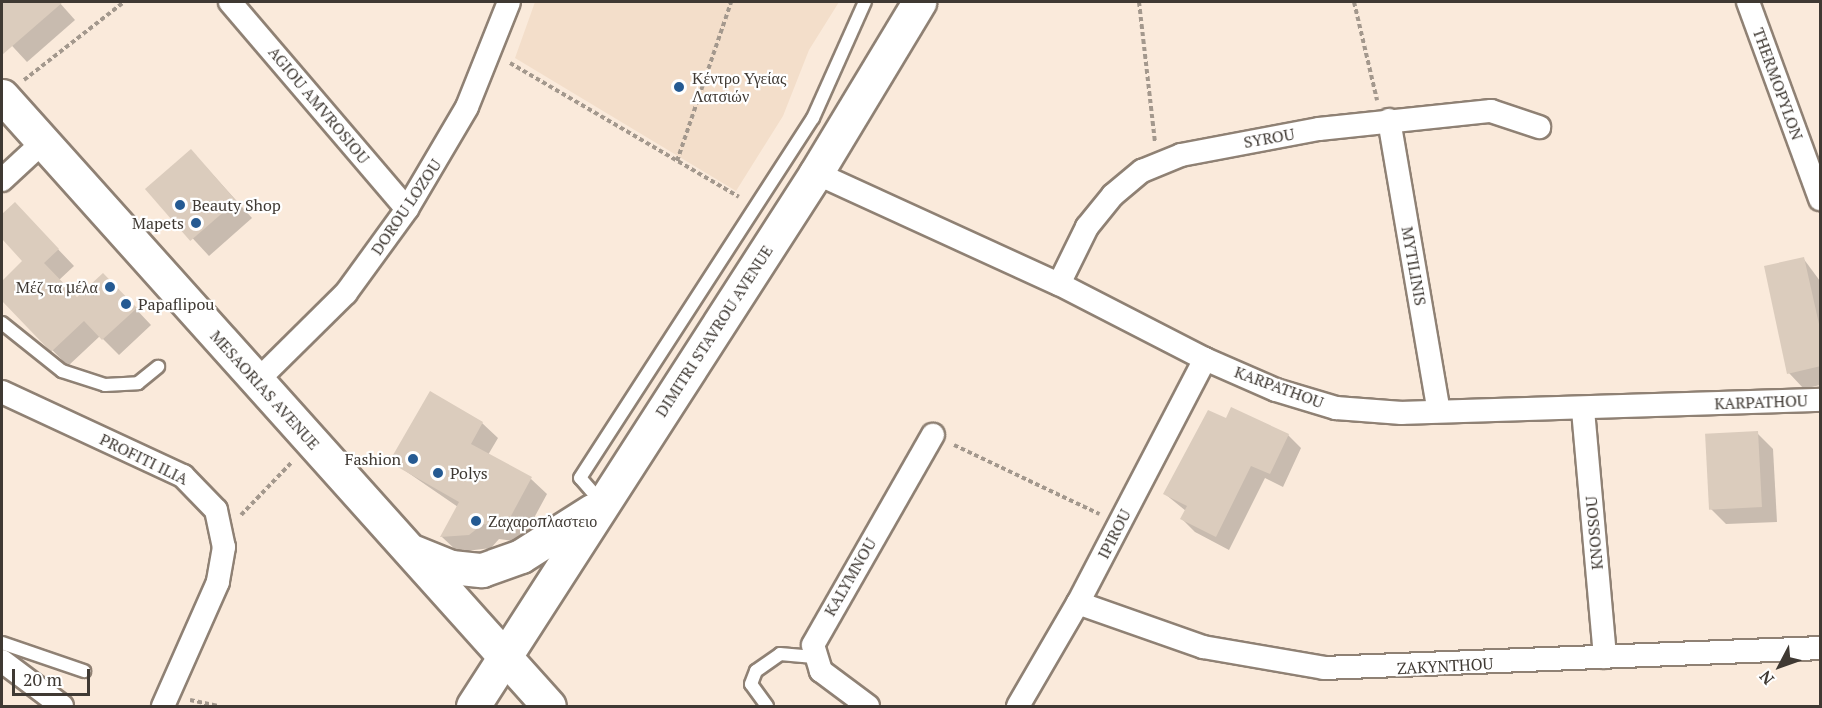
<!DOCTYPE html>
<html>
<head>
<meta charset="utf-8">
<style>
  body { margin:0 }
  #map { position:relative; width:1822px; height:708px; overflow:hidden; background:#faeadb; font-family:"PT Serif",serif }
  div>[style] { position:absolute }
  .built>* { inset:0; background:#f3deca }
  .shadow>* { inset:0; background:#0003 }
  .building>* { inset:0; background:#dbccbd; transform-origin:0 0 }
  .path>* { height:4px; margin-top:-2px; transform-origin:0; background:repeating-linear-gradient(90deg,#a3988d 0 4.5px,transparent 0 7.5px) }
  .roads { filter:drop-shadow(2px 0 #8f8174) drop-shadow(-2px 0 #8f8174) drop-shadow(0 2px #8f8174) drop-shadow(0 -2px #8f8174) }
  .lane>* { height:12px; margin:-6px; padding:0 6px; transform-origin:6px; border-radius:6px; background:#fff }
  .street>* { height:22px; margin:-11px; padding:0 11px; transform-origin:11px; border-radius:11px; background:#fff }
  .secondary>* { height:33px; margin:-16.5px; padding:0 16.5px; transform-origin:16.5px; border-radius:16.5px; background:#fff }
  .dots>* { width:16px; height:16px; translate:-50% -50%; box-sizing:border-box; border:3px solid #fff; border-radius:50% }
  span { translate:-50% -50%; white-space:nowrap; text-align:center; line-height:1.15; -webkit-text-stroke:4.5px #fff; paint-order:stroke }
  .poi-label { font-size:16px; color:#3f3933 }
  .left { translate:0 -50%; text-align:left }
  .right { translate:-100% -50%; text-align:right }
  .street-label { font-size:16px; color:#3f3933 }
  .frame { position:absolute; inset:0; border:3px solid #3f3933; pointer-events:none }
  .north { position:absolute; left:1750px; top:636px; width:60px; height:60px; -webkit-text-stroke:4px #fff; paint-order:stroke; rotate:229deg; font-size:16px; font-weight:700; line-height:24px; text-align:center; color:#3f3933 }
  .north::after { content:''; display:block; margin:auto; width:21px; height:27px; background:#3f3933; clip-path:polygon(50% 0,100% 100%,50% 72%,0 100%) }
  .scale { position:absolute; left:12px; top:669px; width:78px; height:27px; box-sizing:border-box; border:3px solid #3f3933; border-top:0; padding-left:8px; font-size:18px; line-height:21px; white-space:nowrap; color:#3f3933; -webkit-text-stroke:4px #fff; paint-order:stroke }
</style>
</head>
<body>
<div id="map">
  <div class="built">
    <div style="clip-path:polygon(535px 2px,839px 2px,809px 50px,783px 116px,736px 191px,515px 58px)"></div>
  </div>
  <div class="shadow">
    <div style="clip-path:polygon(2px 2px,59px 2px,75px 20px,27px 62px,2px 35px)"></div>
    <div style="clip-path:polygon(206px 167px,252px 218px,209px 256px,148px 190px)"></div>
    <div style="clip-path:polygon(15px 204px,74px 266px,59px 280px,77px 299px,118px 290px,151px 325px,119px 355px,100px 336px,68px 366px,2px 299px,2px 283px,24px 261px,2px 237px,2px 216px)"></div>
    <div style="clip-path:polygon(1803px 258px,1820px 281px,1820px 385px,1804px 389px,1789px 373px)"></div>
    <div style="clip-path:polygon(1226px 420px,1288px 435px,1301px 448px,1283px 487px,1265px 478px,1229px 550px,1195px 532px,1182px 519px,1186px 511px,1165px 494px)"></div>
    <div style="clip-path:polygon(482px 423px,498px 438px,488px 455px,531px 479px,547px 494px,521px 542px,499px 539px,491px 548px,458px 552px,442px 537px,458px 507px,391px 461px)"></div>
    <div style="clip-path:polygon(1757px 433px,1773px 449px,1777px 522px,1726px 524px,1711px 509px)"></div>
  </div>
  <div class="building">
    <div style="clip-path:polygon(2px 2px,63px 2px,2px 55px)"></div>
    <div style="left:191px;top:149px;width:69px;height:61px;rotate:49deg"></div>
    <div style="clip-path:polygon(15px 202px,59px 249px,44px 263px,77px 297px,103px 273px,137px 308px,102px 340px,84px 321px,51px 352px,2px 301px,2px 281px,22px 261px,2px 239px,2px 214px)"></div>
    <div style="clip-path:polygon(1804px 257px,1821px 333px,1821px 366px,1787px 374px,1764px 266px)"></div>
    <div style="clip-path:polygon(430px 391px,483px 422px,471px 444px,532px 477px,505px 527px,483px 524px,469px 535px,440px 537px,459px 502px,389px 462px)"></div>
    <div style="clip-path:polygon(1231px 407px,1289px 434px,1270px 474px,1251px 466px,1216px 537px,1180px 519px,1187px 506px,1163px 494px,1208px 410px,1226px 418px)"></div>
    <div style="left:1758px;top:431px;width:76px;height:53px;rotate:87deg"></div>
  </div>
  <div class="path">
    <div style="left:1139px;top:2px;width:141px;rotate:83.5deg"></div>
    <div style="left:1354px;top:2px;width:101px;rotate:76.8deg"></div>
    <div style="left:510px;top:63px;width:265px;rotate:30.3deg"></div>
    <div style="left:24px;top:80px;width:127px;rotate:-38deg"></div>
    <div style="left:677px;top:161px;width:168px;rotate:-71.2deg"></div>
    <div style="left:954px;top:445px;width:161px;rotate:25.4deg"></div>
    <div style="left:241px;top:515px;width:74px;rotate:-46.1deg"></div>
    <div style="left:190px;top:700px;width:30px;rotate:12deg"></div>
  </div>
  <div class="roads">
    <div class="lane">
      <div style="left:2px;top:323px;width:77px;rotate:38.7deg"></div>
      <div style="left:62px;top:371px;width:45px;rotate:18deg"></div>
      <div style="left:105px;top:385px;width:33px;rotate:-3deg"></div>
      <div style="left:138px;top:383px;width:26px;rotate:-39deg"></div>
      <div style="left:602px;top:503px;width:33px;rotate:-131deg"></div>
      <div style="left:580px;top:478px;width:429px;rotate:-57.1deg"></div>
      <div style="left:813px;top:118px;width:127px;rotate:-65.9deg"></div>
      <div style="left:2px;top:643px;width:87px;rotate:18.9deg"></div>
      <div style="left:767px;top:706px;width:27px;rotate:-126deg"></div>
      <div style="left:751px;top:684px;width:14px;rotate:-69deg"></div>
      <div style="left:756px;top:671px;width:29px;rotate:-35deg"></div>
      <div style="left:780px;top:654px;width:34px;rotate:5deg"></div>
    </div>
    <div class="street">
      <div style="left:230px;top:2px;width:272px;rotate:49.5deg"></div>
      <div style="left:1748px;top:2px;width:210px;rotate:69.9deg"></div>
      <div style="left:1389px;top:120px;width:295px;rotate:80.3deg"></div>
      <div style="left:816px;top:173px;width:267px;rotate:24.6deg"></div>
      <div style="left:1059px;top:284px;width:164px;rotate:27.2deg"></div>
      <div style="left:1205px;top:359px;width:77px;rotate:23.6deg"></div>
      <div style="left:1276px;top:390px;width:63px;rotate:16.7deg"></div>
      <div style="left:1336px;top:408px;width:66px;rotate:4.3deg"></div>
      <div style="left:1402px;top:413px;width:418px;rotate:-1.8deg"></div>
      <div style="left:2px;top:180px;width:56px;rotate:-42.8deg"></div>
      <div style="left:1059px;top:284px;width:64px;rotate:-63.8deg"></div>
      <div style="left:1087px;top:227px;width:41px;rotate:-50.9deg"></div>
      <div style="left:1113px;top:195px;width:38px;rotate:-40deg"></div>
      <div style="left:1142px;top:171px;width:42px;rotate:-22.3deg"></div>
      <div style="left:1181px;top:155px;width:140px;rotate:-10.7deg"></div>
      <div style="left:1319px;top:129px;width:173px;rotate:-6deg"></div>
      <div style="left:1491px;top:111px;width:51px;rotate:18.4deg"></div>
      <div style="left:257px;top:381px;width:125px;rotate:-44.7deg"></div>
      <div style="left:346px;top:293px;width:104px;rotate:-54deg"></div>
      <div style="left:407px;top:209px;width:118px;rotate:-59.5deg"></div>
      <div style="left:467px;top:107px;width:113px;rotate:-68.2deg"></div>
      <div style="left:2px;top:392px;width:200px;rotate:24.9deg"></div>
      <div style="left:183px;top:476px;width:47px;rotate:45.9deg"></div>
      <div style="left:216px;top:510px;width:38px;rotate:78deg"></div>
      <div style="left:224px;top:547px;width:36px;rotate:100deg"></div>
      <div style="left:218px;top:582px;width:136px;rotate:113.9deg"></div>
      <div style="left:1583px;top:410px;width:248px;rotate:84.9deg"></div>
      <div style="left:1078px;top:603px;width:133px;rotate:19.4deg"></div>
      <div style="left:1203px;top:647px;width:123px;rotate:9.8deg"></div>
      <div style="left:1324px;top:668px;width:496px;rotate:-2.3deg"></div>
      <div style="left:2px;top:661px;width:75px;rotate:36.9deg"></div>
      <div style="left:868px;top:706px;width:59px;rotate:-143.3deg"></div>
      <div style="left:821px;top:671px;width:27px;rotate:-107deg"></div>
      <div style="left:813px;top:645px;width:242px;rotate:-60.3deg"></div>
      <div style="left:1018px;top:706px;width:119px;rotate:-59.8deg"></div>
      <div style="left:1078px;top:603px;width:275px;rotate:-62.5deg"></div>
    </div>
    <div class="secondary">
      <div style="left:2px;top:96px;width:819px;rotate:48.12deg"></div>
      <div style="left:414px;top:552px;width:40px;rotate:22deg"></div>
      <div style="left:451px;top:567px;width:31px;rotate:6deg"></div>
      <div style="left:482px;top:570px;width:41px;rotate:-19.7deg"></div>
      <div style="left:521px;top:556px;width:84px;rotate:-32.4deg"></div>
      <div style="left:473px;top:706px;width:634px;rotate:-57.24deg"></div>
      <div style="left:816px;top:173px;width:200px;rotate:-58.9deg"></div>
    </div>
  </div>
  <div class="dots">
    <div style="left:679px;top:87px;background:#255a92"></div>
    <div style="left:180px;top:205px;background:#255a92"></div>
    <div style="left:196px;top:223px;background:#255a92"></div>
    <div style="left:110px;top:287px;background:#255a92"></div>
    <div style="left:126px;top:304px;background:#255a92"></div>
    <div style="left:413px;top:459px;background:#255a92"></div>
    <div style="left:438px;top:473px;background:#255a92"></div>
    <div style="left:476px;top:521px;background:#255a92"></div>
  </div>
  <div class="poi-label">
    <span class="left" style="left:692px;top:87px">Κέντρο Υγείας<br>Λατσιών</span>
    <span class="left" style="left:192px;top:205px">Beauty Shop</span>
    <span class="right" style="left:184px;top:223px">Mapets</span>
    <span class="right" style="left:98px;top:287px">Μέζ τα μέλα</span>
    <span class="left" style="left:138px;top:304px">Papaflipou</span>
    <span class="right" style="left:401px;top:459px">Fashion</span>
    <span class="left" style="left:450px;top:473px">Polys</span>
    <span class="left" style="left:488px;top:521px">Ζαχαροπλαστειο</span>
  </div>
  <div class="street-label">
    <span style="left:1778px;top:84px;rotate:70deg">THERMOPYLON</span>
    <span style="left:319px;top:105px;rotate:50deg">AGIOU AMVROSIOU</span>
    <span style="left:1269px;top:138px;rotate:-10deg">SYROU</span>
    <span style="left:406px;top:207px;rotate:-56deg">DOROU LOZOU</span>
    <span style="left:1414px;top:266px;rotate:80deg">MYTILINIS</span>
    <span style="left:714px;top:331px;rotate:-57deg">DIMITRI STAVROU AVENUE</span>
    <span style="left:1279px;top:387px;rotate:20deg">KARPATHOU</span>
    <span style="left:265px;top:390px;rotate:48deg">MESAORIAS AVENUE</span>
    <span style="left:1761px;top:402px;rotate:-2deg">KARPATHOU</span>
    <span style="left:144px;top:459px;rotate:26deg">PROFITI ILIA</span>
    <span style="left:1594px;top:533px;rotate:-95deg">KNOSSOU</span>
    <span style="left:1114px;top:534px;rotate:-63deg">IPIROU</span>
    <span style="left:850px;top:577px;rotate:-60deg">KALYMNOU</span>
    <span style="left:1445px;top:666px;rotate:-3deg">ZAKYNTHOU</span>
  </div>
  <div class="frame"></div>
  <div class="north">N</div>
  <div class="scale">20 m</div>
</div>
</body>
</html>
